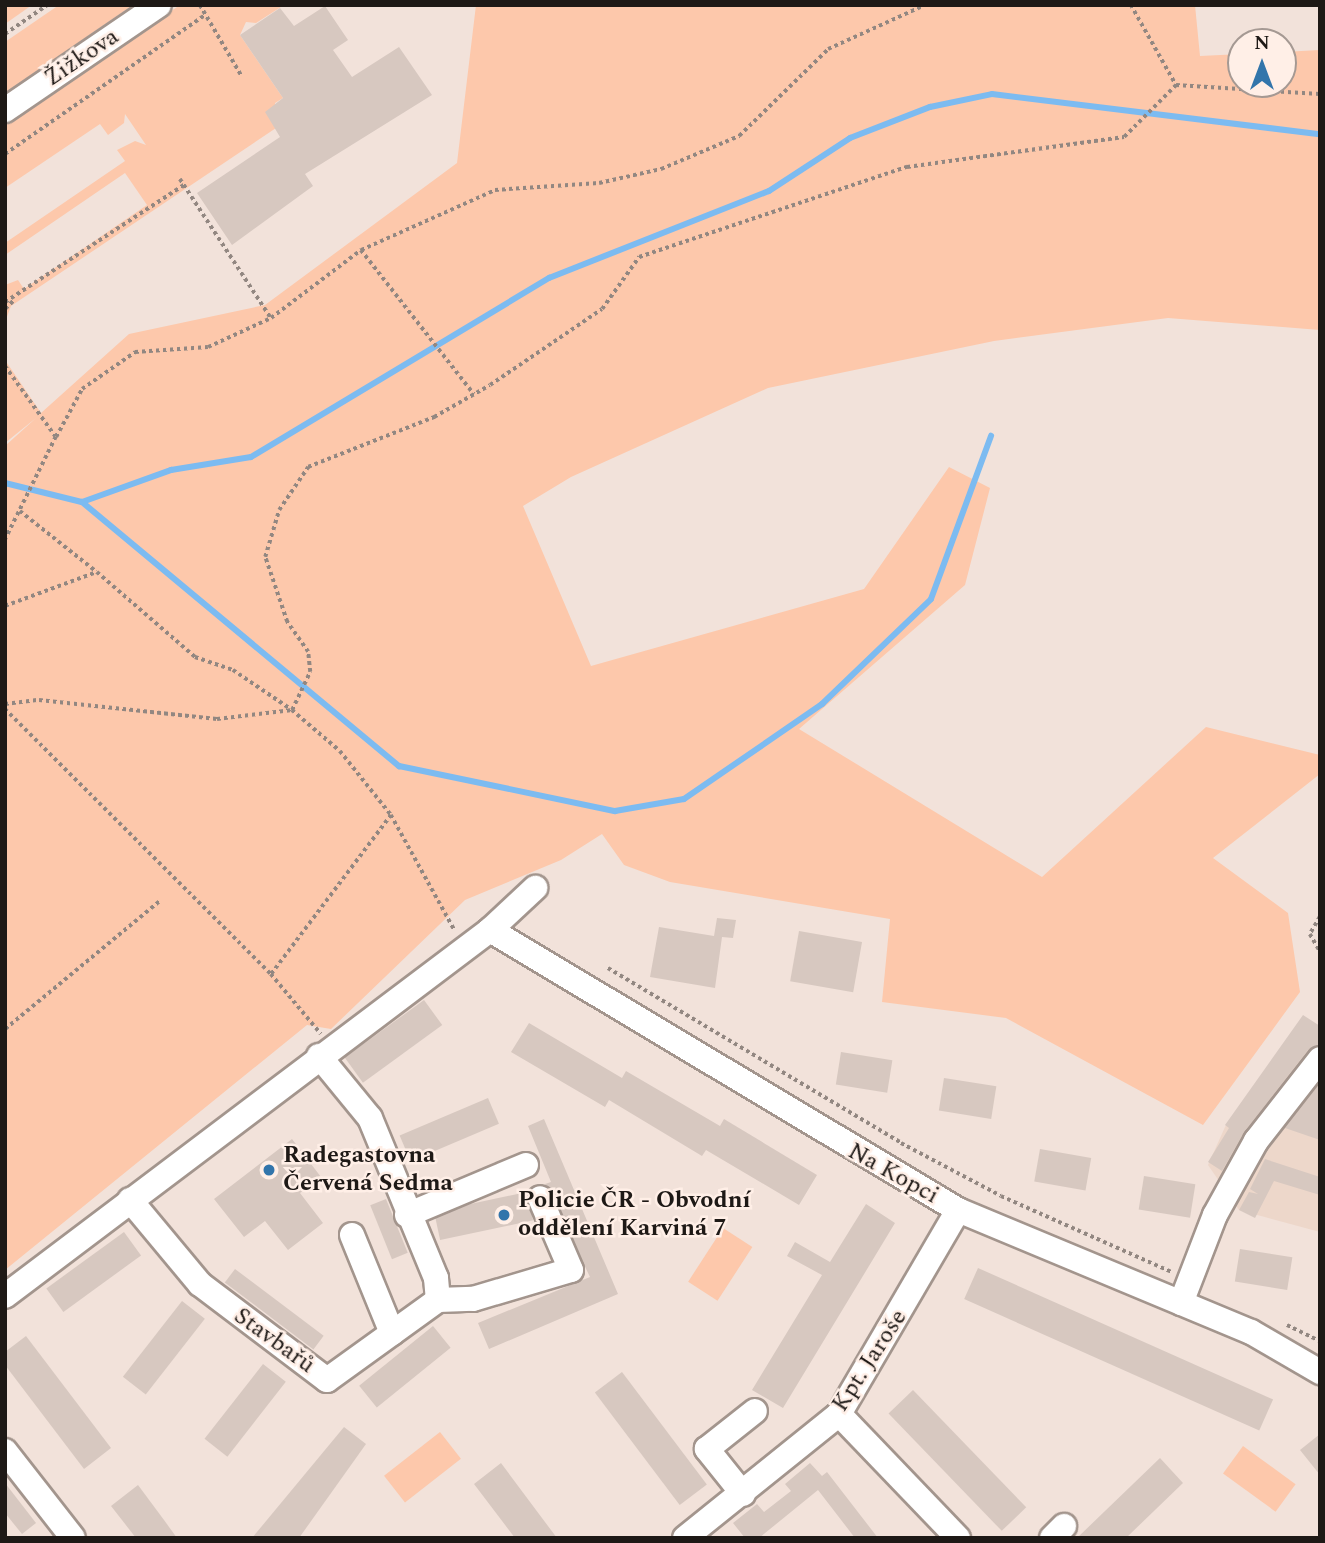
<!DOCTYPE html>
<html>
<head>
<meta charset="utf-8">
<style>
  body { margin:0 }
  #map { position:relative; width:1325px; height:1543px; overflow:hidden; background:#f2e2da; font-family:Spectral,serif }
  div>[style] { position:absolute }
  .built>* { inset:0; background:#edd7ca }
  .green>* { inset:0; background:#fdc8ab; transform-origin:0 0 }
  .stream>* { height:6px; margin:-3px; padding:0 3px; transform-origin:3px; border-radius:3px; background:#7cbbf1 }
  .building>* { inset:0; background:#d7c8c0; transform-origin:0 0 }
  .path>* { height:3.5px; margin-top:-1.75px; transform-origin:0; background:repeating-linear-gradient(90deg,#928781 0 3.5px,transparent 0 7px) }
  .roads { filter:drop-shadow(2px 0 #a3958d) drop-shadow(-2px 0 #a3958d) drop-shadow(0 2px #a3958d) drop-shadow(0 -2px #a3958d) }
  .minor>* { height:24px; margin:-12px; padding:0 12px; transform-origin:12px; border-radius:12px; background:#fff }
  .dots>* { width:19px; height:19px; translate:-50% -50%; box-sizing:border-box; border:4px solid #ffefe7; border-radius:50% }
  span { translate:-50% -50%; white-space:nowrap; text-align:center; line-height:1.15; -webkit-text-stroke:5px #ffefe7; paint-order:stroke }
  .street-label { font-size:24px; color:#1e1916 }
  .poi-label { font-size:24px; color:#1e1916; font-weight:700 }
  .left { translate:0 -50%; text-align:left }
  .frame { position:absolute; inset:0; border:7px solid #1e1916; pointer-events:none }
  .north { position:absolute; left:1227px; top:28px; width:70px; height:70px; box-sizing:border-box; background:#ffefe7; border:2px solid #a59993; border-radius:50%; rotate:0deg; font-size:19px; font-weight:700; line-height:28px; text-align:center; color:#1e1916 }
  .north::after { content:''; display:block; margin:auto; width:24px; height:32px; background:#3275ab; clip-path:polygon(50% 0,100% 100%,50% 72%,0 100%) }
</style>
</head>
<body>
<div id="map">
  <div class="built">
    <div style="clip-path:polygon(1304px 1017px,1320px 1028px,1320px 1232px,1239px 1210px,1208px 1165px,1225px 1127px)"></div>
  </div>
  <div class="green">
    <div style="clip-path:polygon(5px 5px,32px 5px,5px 24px)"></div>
    <div style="clip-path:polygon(59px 5px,133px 5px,5px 93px,5px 42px)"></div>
    <div style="clip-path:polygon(180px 5px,284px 5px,256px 23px,246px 22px,240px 35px,283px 98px,275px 103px,276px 128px,11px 306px,5px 322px,5px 285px,18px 280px,24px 289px,147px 205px,125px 173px,5px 255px,5px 243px,125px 161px,117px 150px,135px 141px,146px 145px,125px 114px,124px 123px,108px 135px,100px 124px,5px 188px,5px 125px)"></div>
    <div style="clip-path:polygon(476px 5px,1195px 5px,1200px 56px,1241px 54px,1241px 84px,1283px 84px,1283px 52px,1320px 50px,1320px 330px,1168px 318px,994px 341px,768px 388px,571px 477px,523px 506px,591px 666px,864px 589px,949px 467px,990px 488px,965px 585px,799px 729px,1042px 877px,1206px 727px,1320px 755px,1320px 774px,1213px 858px,1288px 913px,1300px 992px,1203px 1125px,1006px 1018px,882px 1002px,890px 919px,670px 882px,624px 865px,602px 834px,561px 860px,465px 900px,331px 1029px,307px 1025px,5px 1270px,5px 446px,36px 418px,5px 443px,5px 360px,41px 413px,129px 334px,265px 305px,457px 163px)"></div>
    <div style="left:723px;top:1228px;width:35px;height:64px;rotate:33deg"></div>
    <div style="left:440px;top:1432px;width:34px;height:71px;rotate:52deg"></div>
    <div style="left:1243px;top:1446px;width:65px;height:34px;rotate:36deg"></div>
  </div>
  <div class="stream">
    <div style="left:5px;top:483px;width:79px;rotate:13.9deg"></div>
    <div style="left:82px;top:502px;width:413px;rotate:39.8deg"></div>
    <div style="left:399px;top:766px;width:221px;rotate:11.8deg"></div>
    <div style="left:615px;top:811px;width:70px;rotate:-9.9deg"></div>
    <div style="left:684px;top:799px;width:168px;rotate:-34.5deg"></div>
    <div style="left:822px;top:704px;width:151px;rotate:-43.9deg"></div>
    <div style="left:931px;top:599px;width:174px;rotate:-69.8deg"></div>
    <div style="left:82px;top:502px;width:95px;rotate:-19.8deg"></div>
    <div style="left:171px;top:470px;width:81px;rotate:-9.2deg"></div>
    <div style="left:251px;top:457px;width:348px;rotate:-31deg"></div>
    <div style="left:549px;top:278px;width:237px;rotate:-21.6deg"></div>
    <div style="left:769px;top:191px;width:97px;rotate:-33.2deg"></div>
    <div style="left:850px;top:138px;width:86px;rotate:-21.2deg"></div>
    <div style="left:930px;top:107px;width:63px;rotate:-11.8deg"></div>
    <div style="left:992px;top:94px;width:330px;rotate:7deg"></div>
  </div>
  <div class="building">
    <div style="clip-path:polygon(325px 6px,348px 40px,333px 50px,352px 77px,399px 47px,432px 95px,305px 174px,313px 186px,232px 245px,197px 193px,280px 137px,265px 112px,283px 98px,240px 35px,280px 8px,294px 26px)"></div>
    <div style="clip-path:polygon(717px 918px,736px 920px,733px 938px,722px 937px,715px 988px,650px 977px,659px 927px,714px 936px)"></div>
    <div style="left:799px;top:931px;width:64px;height:51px;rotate:10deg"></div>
    <div style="left:424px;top:1000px;width:31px;height:98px;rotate:54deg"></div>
    <div style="clip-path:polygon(1303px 1015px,1320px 1026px,1320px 1044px,1308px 1050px,1244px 1132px,1222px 1171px,1208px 1162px,1229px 1128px,1225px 1125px)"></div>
    <div style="clip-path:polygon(529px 1023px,622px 1078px,626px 1071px,720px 1126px,724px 1119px,817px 1175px,799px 1205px,706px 1150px,702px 1156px,609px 1100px,605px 1107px,511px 1052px)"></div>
    <div style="left:841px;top:1052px;width:52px;height:33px;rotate:9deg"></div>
    <div style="left:944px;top:1078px;width:53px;height:33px;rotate:9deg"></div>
    <div style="clip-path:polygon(1320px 1083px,1320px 1140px,1285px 1128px)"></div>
    <div style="left:488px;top:1098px;width:28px;height:96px;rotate:67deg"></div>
    <div style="clip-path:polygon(544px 1119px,618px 1294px,489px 1349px,478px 1323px,590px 1277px,545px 1184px,551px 1182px,528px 1126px)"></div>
    <div style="clip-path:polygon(292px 1139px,321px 1177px,300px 1193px,323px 1223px,288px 1250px,265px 1221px,244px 1237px,214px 1199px)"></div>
    <div style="left:1040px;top:1149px;width:52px;height:33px;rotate:10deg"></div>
    <div style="clip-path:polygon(1265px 1159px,1320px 1177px,1320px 1195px,1274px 1181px,1255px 1218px,1239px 1210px,1249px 1192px,1258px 1194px,1250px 1189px)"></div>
    <div style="left:1144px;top:1176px;width:52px;height:34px;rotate:9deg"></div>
    <div style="left:527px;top:1192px;width:29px;height:95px;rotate:78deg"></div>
    <div style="left:386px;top:1199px;width:58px;height:17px;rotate:68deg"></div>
    <div style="clip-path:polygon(866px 1204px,895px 1223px,783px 1408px,752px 1390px,822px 1275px,787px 1256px,795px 1242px,830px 1262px)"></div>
    <div style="left:124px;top:1232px;width:29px;height:96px;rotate:54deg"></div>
    <div style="left:1240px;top:1249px;width:53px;height:33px;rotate:9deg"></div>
    <div style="left:978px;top:1268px;width:323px;height:34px;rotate:24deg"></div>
    <div style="left:235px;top:1269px;width:111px;height:17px;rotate:37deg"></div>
    <div style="left:182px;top:1301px;width:29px;height:96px;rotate:38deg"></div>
    <div style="left:433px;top:1326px;width:28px;height:95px;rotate:51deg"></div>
    <div style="clip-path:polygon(26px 1336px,111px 1448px,84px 1469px,5px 1365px,5px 1352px)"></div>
    <div style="left:263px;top:1364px;width:29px;height:95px;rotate:38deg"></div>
    <div style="left:622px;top:1372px;width:141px;height:34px;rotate:53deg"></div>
    <div style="left:913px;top:1390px;width:163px;height:34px;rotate:46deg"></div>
    <div style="clip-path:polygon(344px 1427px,366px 1444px,299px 1538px,252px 1538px)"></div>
    <div style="clip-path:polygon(1320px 1434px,1320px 1475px,1300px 1450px)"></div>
    <div style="clip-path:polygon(1160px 1458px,1183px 1483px,1126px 1538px,1077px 1538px)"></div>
    <div style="clip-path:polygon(501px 1463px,536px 1510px,557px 1538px,515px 1538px,474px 1484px)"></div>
    <div style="clip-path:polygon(810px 1463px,822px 1476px,827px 1472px,878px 1538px,855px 1538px,818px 1490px,759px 1538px,745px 1538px,733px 1523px,757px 1504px,764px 1512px,791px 1491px,785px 1484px)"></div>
    <div style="clip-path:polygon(5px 1483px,36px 1523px,22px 1534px,5px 1513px)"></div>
    <div style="clip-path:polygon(138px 1485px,164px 1520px,177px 1538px,136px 1538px,111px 1506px)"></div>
  </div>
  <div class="path">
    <div style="left:200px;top:5px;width:81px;rotate:59.6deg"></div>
    <div style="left:1131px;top:5px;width:92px;rotate:60.6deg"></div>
    <div style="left:5px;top:34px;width:51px;rotate:-34.6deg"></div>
    <div style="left:5px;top:154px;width:244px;rotate:-34.8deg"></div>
    <div style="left:180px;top:179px;width:166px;rotate:56.8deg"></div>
    <div style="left:361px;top:250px;width:183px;rotate:51.9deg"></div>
    <div style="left:5px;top:302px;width:214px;rotate:-33.2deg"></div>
    <div style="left:5px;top:309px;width:13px;rotate:-45deg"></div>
    <div style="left:5px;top:366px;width:87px;rotate:54.3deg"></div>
    <div style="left:56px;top:437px;width:115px;rotate:116.3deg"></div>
    <div style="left:56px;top:437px;width:55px;rotate:-61.6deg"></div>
    <div style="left:82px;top:389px;width:65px;rotate:-34.9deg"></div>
    <div style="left:135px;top:352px;width:73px;rotate:-3.9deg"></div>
    <div style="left:208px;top:347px;width:69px;rotate:-24.7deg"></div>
    <div style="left:271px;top:318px;width:113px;rotate:-37.1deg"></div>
    <div style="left:361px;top:250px;width:147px;rotate:-24.1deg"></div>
    <div style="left:495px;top:190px;width:104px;rotate:-3.9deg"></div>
    <div style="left:599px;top:183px;width:64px;rotate:-12.7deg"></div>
    <div style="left:661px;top:169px;width:85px;rotate:-22.9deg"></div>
    <div style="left:739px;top:136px;width:124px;rotate:-44.3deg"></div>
    <div style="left:828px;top:49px;width:107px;rotate:-24.4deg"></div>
    <div style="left:20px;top:511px;width:98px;rotate:38.4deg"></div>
    <div style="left:5px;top:606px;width:98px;rotate:-20.3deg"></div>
    <div style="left:97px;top:572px;width:130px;rotate:40.9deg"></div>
    <div style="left:195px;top:657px;width:40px;rotate:18.9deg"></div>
    <div style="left:233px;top:670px;width:71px;rotate:34.1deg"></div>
    <div style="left:292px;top:710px;width:63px;rotate:40.5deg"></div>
    <div style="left:340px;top:751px;width:82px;rotate:51.4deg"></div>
    <div style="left:391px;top:815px;width:130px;rotate:61.1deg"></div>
    <div style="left:5px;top:704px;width:34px;rotate:-7deg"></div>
    <div style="left:39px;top:700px;width:179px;rotate:6.1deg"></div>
    <div style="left:217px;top:719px;width:76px;rotate:-6.8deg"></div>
    <div style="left:292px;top:710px;width:42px;rotate:-64.7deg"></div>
    <div style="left:310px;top:672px;width:20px;rotate:-96deg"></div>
    <div style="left:308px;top:652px;width:37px;rotate:-125deg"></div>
    <div style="left:287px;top:622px;width:69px;rotate:-108.7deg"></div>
    <div style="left:265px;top:557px;width:49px;rotate:-73.4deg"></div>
    <div style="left:279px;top:510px;width:52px;rotate:-56deg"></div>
    <div style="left:308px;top:467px;width:136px;rotate:-21.6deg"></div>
    <div style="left:434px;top:417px;width:64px;rotate:-29.7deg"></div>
    <div style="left:490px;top:385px;width:135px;rotate:-34.2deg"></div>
    <div style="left:602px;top:309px;width:64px;rotate:-54.6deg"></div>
    <div style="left:639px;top:257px;width:283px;rotate:-18.6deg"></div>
    <div style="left:907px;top:167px;width:219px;rotate:-7.9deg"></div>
    <div style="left:1124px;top:137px;width:74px;rotate:-45deg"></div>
    <div style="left:1176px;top:85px;width:144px;rotate:3.6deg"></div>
    <div style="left:5px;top:709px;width:375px;rotate:44.9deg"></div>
    <div style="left:271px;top:974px;width:78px;rotate:50.2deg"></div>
    <div style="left:1320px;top:917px;width:20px;rotate:120deg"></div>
    <div style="left:1310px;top:934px;width:20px;rotate:60deg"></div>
    <div style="left:608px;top:968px;width:341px;rotate:30.8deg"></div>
    <div style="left:901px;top:1143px;width:113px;rotate:27.9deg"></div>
    <div style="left:1001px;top:1196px;width:187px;rotate:24deg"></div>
    <div style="left:271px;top:974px;width:199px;rotate:-53deg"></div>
    <div style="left:5px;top:1029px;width:201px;rotate:-39.6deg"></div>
    <div style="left:1287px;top:1325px;width:37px;rotate:26deg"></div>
  </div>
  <div class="roads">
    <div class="minor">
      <div style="left:5px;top:110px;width:186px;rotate:-34.3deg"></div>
      <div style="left:490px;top:930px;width:545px;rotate:30.89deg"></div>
      <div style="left:958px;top:1210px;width:317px;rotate:22.6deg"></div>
      <div style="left:1251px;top:1332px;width:80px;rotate:30.1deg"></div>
      <div style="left:319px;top:1056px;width:80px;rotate:50.6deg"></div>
      <div style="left:370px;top:1118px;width:173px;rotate:67.6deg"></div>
      <div style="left:436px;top:1278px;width:22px;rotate:85deg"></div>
      <div style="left:130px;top:1200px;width:109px;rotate:50.2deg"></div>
      <div style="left:200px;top:1284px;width:159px;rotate:37.1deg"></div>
      <div style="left:327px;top:1380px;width:137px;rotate:-35.8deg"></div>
      <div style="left:438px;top:1300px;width:35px;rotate:-2deg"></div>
      <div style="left:473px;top:1299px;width:102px;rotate:-16.5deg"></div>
      <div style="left:571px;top:1270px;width:78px;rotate:-113.3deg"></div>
      <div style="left:407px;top:1215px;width:129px;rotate:-22.8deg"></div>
      <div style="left:352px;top:1235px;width:106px;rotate:67.8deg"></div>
      <div style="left:5px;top:1296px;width:608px;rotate:-37.04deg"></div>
      <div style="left:490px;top:930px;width:62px;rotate:-43deg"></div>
      <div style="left:1181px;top:1303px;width:94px;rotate:-68.9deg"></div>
      <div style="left:1215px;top:1215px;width:85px;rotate:-61deg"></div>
      <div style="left:1256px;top:1141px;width:104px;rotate:-52deg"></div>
      <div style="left:839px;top:1414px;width:172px;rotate:46.2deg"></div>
      <div style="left:5px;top:1451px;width:110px;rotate:52deg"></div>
      <div style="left:743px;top:1494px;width:58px;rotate:-128.7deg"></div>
      <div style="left:707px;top:1449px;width:61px;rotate:-38.4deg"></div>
      <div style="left:685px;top:1538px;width:198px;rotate:-38.8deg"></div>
      <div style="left:839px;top:1414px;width:236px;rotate:-59.7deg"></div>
      <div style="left:1052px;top:1538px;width:17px;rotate:-45deg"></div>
    </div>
  </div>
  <div class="dots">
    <div style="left:269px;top:1170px;background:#3275ab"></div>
    <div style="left:504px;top:1215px;background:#3275ab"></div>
  </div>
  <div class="street-label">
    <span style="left:82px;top:58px;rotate:-34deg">Žižkova</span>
    <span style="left:893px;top:1174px;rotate:29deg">Na Kopci</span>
    <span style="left:274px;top:1341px;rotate:36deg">Stavbařů</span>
    <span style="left:870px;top:1361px;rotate:-57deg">Kpt. Jaroše</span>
  </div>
  <div class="poi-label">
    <span class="left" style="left:283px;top:1170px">Radegastovna<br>Červená Sedma</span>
    <span class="left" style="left:518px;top:1215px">Policie ČR - Obvodní<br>oddělení Karviná 7</span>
  </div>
  <div class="frame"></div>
  <div class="north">N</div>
</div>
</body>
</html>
